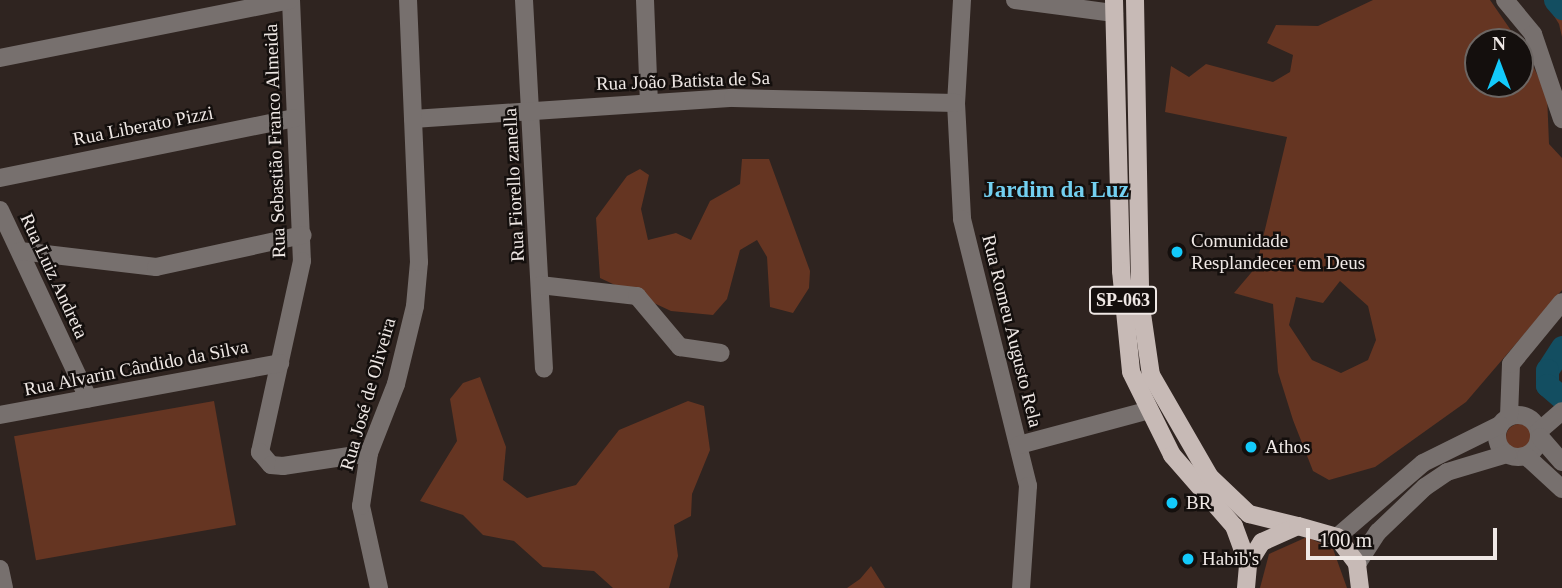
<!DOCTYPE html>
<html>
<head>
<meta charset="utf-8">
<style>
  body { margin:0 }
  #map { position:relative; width:1562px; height:588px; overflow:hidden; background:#2f2420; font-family:"Times New Roman",serif }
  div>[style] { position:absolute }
  .green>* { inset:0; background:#653522; transform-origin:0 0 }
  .round { border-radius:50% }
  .river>* { height:23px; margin:-11.5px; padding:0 11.5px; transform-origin:11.5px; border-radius:11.5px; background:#134e61 }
  .minor>* { height:18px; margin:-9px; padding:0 9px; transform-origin:9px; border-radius:9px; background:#77706e }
  .minor>.ring { margin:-9px; padding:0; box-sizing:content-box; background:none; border:18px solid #77706e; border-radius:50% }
  .major>* { height:18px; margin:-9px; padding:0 9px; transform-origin:9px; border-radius:9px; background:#c7bab6 }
  .dots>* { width:19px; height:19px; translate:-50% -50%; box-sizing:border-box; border:4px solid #140f0d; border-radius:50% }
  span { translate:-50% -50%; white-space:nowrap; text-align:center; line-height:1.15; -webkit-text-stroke:5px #140f0d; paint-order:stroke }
  .shield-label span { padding:2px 5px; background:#140f0d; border:2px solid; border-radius:5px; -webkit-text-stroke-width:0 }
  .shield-label { font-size:18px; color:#efe8e5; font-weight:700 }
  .street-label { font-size:19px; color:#efe8e5 }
  .poi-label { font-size:19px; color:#efe8e5 }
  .left { translate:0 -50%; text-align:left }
  .quarter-label { font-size:23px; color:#73d0f1; font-weight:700 }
  .north { position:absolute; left:1464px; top:28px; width:70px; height:70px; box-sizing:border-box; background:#140f0d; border:2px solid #6c6663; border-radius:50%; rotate:0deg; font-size:19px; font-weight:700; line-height:28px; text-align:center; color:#efe8e5 }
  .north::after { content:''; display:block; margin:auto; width:24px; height:32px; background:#13cafb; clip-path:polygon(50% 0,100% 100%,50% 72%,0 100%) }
  .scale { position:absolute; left:1306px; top:528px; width:191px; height:32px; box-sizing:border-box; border:4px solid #efe8e5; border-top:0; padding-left:9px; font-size:21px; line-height:24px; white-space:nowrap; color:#efe8e5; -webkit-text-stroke:5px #140f0d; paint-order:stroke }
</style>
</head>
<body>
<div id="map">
  <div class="green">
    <div style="clip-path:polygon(evenodd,1373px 0,1490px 0,1519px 42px,1478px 42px,1478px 84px,1520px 84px,1520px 43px,1527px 54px,1547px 94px,1549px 144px,1562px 158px,1562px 290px,1466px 402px,1375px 467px,1329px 480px,1313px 471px,1293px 420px,1278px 372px,1273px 304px,1234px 293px,1256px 267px,1287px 137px,1165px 112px,1171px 66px,1189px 77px,1206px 64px,1273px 82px,1290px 72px,1293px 55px,1267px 43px,1276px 25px,1318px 26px,1373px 0,1340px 281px,1368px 306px,1376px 340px,1368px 360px,1341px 373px,1312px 360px,1289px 325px,1296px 297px,1323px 303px,1340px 281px)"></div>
    <div style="clip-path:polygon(1544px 0,1562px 0,1562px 37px,1559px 24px)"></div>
    <div style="clip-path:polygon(742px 159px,769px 159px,810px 271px,809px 288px,793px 313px,770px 307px,767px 257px,757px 240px,740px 250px,727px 299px,713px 315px,671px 311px,600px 278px,596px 218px,627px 176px,640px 169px,649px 175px,641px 209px,648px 240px,676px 233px,691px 240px,710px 201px,740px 184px)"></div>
    <div style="clip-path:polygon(480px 377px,506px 447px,503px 480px,527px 498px,576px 485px,619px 430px,688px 401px,704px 406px,710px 450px,692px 494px,691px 516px,674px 525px,678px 556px,669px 588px,613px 588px,594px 571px,543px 567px,514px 541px,483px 535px,463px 515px,420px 501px,457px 441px,450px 399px,463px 383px)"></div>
    <div style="left:214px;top:401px;width:126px;height:203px;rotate:80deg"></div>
    <div class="round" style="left:1506px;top:424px;width:26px;height:26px"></div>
    <div style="clip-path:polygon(1307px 537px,1333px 549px,1347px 588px,1260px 588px,1269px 554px)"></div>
    <div style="clip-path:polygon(871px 566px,885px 588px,847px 588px,860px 579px)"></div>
  </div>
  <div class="river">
    <div style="left:1555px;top:0;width:11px;rotate:49deg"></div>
    <div style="left:1562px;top:347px;width:27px;rotate:123deg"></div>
    <div style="left:1547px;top:370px;width:15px;rotate:90deg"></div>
    <div style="left:1547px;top:385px;width:20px;rotate:41deg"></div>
  </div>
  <div class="minor">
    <div style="left:291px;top:0;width:261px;rotate:87.6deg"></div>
    <div style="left:302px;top:261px;width:196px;rotate:102.4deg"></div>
    <div style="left:260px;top:452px;width:17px;rotate:50deg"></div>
    <div style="left:271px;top:465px;width:12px;rotate:5deg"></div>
    <div style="left:283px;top:466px;width:87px;rotate:-8.6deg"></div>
    <div style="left:524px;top:0;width:369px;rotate:86.9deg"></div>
    <div style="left:645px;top:0;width:103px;rotate:87.8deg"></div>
    <div style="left:962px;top:0;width:103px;rotate:93.3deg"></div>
    <div style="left:956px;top:103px;width:116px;rotate:87deg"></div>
    <div style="left:962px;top:219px;width:275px;rotate:76.1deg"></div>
    <div style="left:1028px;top:486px;width:102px;rotate:93.9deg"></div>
    <div style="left:1015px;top:0;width:100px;rotate:7.5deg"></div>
    <div style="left:1505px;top:0;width:44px;rotate:50.5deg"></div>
    <div style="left:1533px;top:34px;width:90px;rotate:71.2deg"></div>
    <div style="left:0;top:58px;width:295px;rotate:-11.3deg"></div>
    <div style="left:413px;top:119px;width:321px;rotate:-3.8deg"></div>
    <div style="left:733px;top:98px;width:223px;rotate:1.3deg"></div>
    <div style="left:0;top:178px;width:300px;rotate:-11.5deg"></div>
    <div style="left:0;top:210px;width:208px;rotate:64.9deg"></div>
    <div style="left:20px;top:251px;width:137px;rotate:6.7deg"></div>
    <div style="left:156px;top:267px;width:150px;rotate:-12.3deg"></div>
    <div style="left:540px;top:285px;width:98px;rotate:6.5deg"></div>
    <div style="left:637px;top:296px;width:67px;rotate:49.9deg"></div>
    <div style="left:680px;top:347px;width:41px;rotate:8.3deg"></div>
    <div class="ring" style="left:1497px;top:415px;width:24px;height:24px"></div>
    <div style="left:0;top:415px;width:285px;rotate:-10.5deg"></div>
    <div style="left:1509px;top:416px;width:52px;rotate:-87.8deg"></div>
    <div style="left:1511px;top:364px;width:80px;rotate:-50.6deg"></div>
    <div style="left:1539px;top:431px;width:30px;rotate:-41deg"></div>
    <div style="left:1540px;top:437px;width:33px;rotate:49deg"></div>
    <div style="left:1019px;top:445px;width:131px;rotate:-15deg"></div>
    <div style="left:1526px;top:456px;width:49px;rotate:42.5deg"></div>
    <div style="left:1337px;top:537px;width:113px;rotate:-40.7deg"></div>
    <div style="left:1423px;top:463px;width:86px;rotate:-26.3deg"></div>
    <div style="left:1357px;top:564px;width:38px;rotate:-57deg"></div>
    <div style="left:1378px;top:532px;width:65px;rotate:-43.8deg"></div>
    <div style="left:1425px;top:487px;width:27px;rotate:-34deg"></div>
    <div style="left:1447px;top:472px;width:63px;rotate:-16.7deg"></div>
    <div style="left:0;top:569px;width:19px;rotate:78deg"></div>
    <div style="left:379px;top:588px;width:84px;rotate:-102.4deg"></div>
    <div style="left:361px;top:506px;width:54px;rotate:-81.4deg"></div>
    <div style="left:369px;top:453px;width:74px;rotate:-68.6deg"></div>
    <div style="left:396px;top:384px;width:80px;rotate:-76.3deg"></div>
    <div style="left:415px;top:306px;width:44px;rotate:-84.8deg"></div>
    <div style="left:419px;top:262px;width:262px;rotate:-92.4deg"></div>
  </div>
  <div class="major">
    <div style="left:1114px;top:0;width:271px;rotate:88.5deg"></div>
    <div style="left:1121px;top:271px;width:101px;rotate:84.3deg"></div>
    <div style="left:1131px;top:372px;width:93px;rotate:63.7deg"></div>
    <div style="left:1172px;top:455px;width:94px;rotate:48.9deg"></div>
    <div style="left:1234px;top:526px;width:40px;rotate:69.8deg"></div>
    <div style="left:1135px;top:0;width:300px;rotate:89deg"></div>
    <div style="left:1140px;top:300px;width:76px;rotate:81.7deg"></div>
    <div style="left:1151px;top:375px;width:118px;rotate:60deg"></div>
    <div style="left:1210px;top:477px;width:54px;rotate:43.5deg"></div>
    <div style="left:1249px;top:514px;width:50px;rotate:13.8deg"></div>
    <div style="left:1246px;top:588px;width:24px;rotate:-85deg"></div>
    <div style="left:1248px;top:564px;width:26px;rotate:-58deg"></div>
    <div style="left:1262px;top:542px;width:39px;rotate:-24deg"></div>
    <div style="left:1298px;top:526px;width:41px;rotate:15.8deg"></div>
    <div style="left:1337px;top:537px;width:34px;rotate:53deg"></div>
    <div style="left:1357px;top:564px;width:24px;rotate:83deg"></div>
  </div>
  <div class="dots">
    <div style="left:1177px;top:252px;background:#13cafb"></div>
    <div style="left:1251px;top:447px;background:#13cafb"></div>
    <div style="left:1172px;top:503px;background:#13cafb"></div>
    <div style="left:1188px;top:559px;background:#13cafb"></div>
  </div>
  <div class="shield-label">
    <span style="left:1123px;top:300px">SP-063</span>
  </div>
  <div class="street-label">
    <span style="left:683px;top:81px;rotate:-2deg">Rua João Batista de Sa</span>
    <span style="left:143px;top:126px;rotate:-11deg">Rua Liberato Pizzi</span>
    <span style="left:275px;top:141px;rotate:-92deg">Rua Sebastião Franco Almeida</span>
    <span style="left:514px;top:185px;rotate:-93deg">Rua Fiorello zanella</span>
    <span style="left:54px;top:276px;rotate:65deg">Rua Luiz Andreta</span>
    <span style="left:1012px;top:331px;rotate:76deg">Rua Romeu Augusto Rela</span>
    <span style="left:136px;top:368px;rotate:-11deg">Rua Alvarin Cândido da Silva</span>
    <span style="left:368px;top:394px;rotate:-74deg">Rua José de Oliveira</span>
  </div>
  <div class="poi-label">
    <span class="left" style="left:1191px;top:252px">Comunidade<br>Resplandecer em Deus</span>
    <span class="left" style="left:1265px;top:447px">Athos</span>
    <span class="left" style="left:1186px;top:503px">BR</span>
    <span class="left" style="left:1202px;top:559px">Habib's</span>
  </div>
  <div class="quarter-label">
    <span style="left:1056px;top:190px">Jardim da Luz</span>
  </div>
  <div class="north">N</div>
  <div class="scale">100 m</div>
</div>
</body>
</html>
